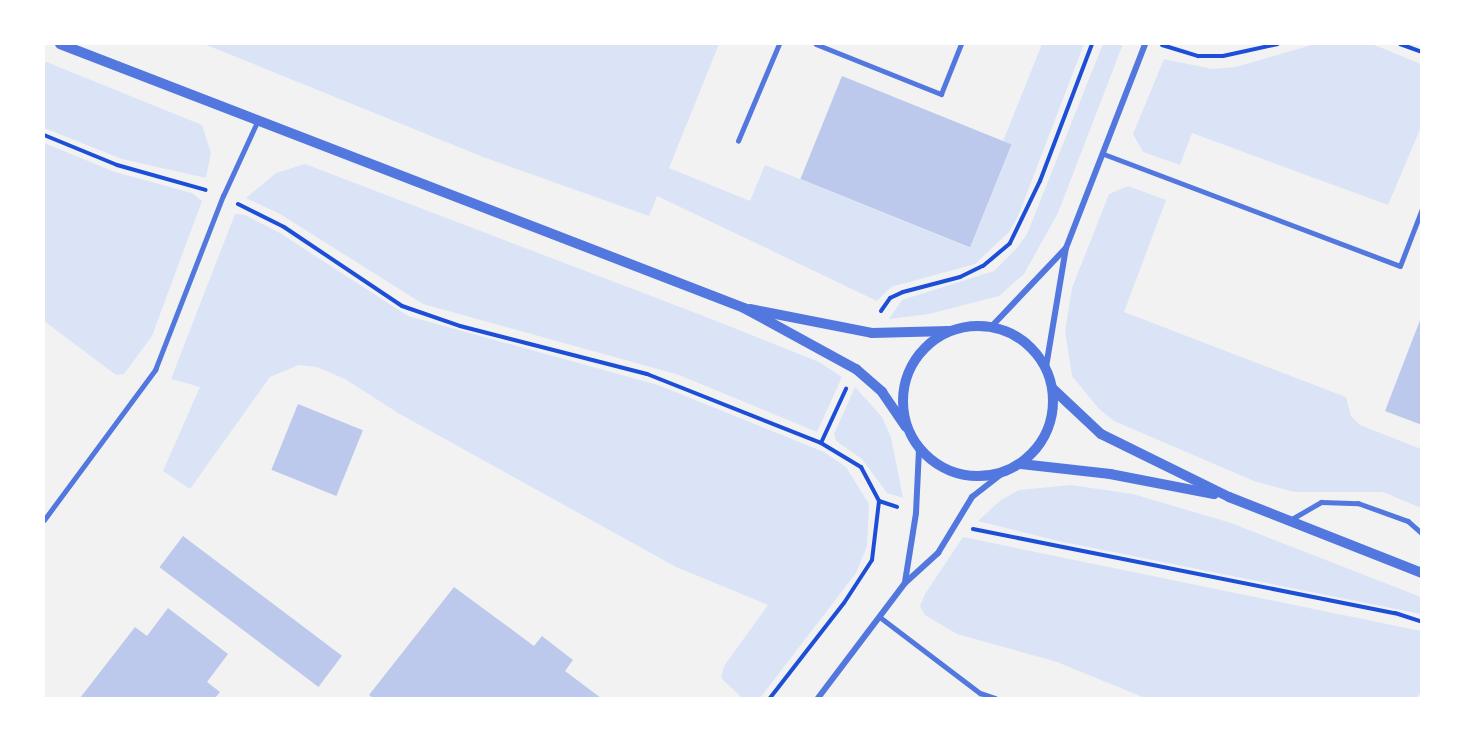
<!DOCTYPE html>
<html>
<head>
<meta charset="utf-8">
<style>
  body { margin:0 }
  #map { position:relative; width:1465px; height:742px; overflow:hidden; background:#f2f2f2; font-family:Bitter,serif }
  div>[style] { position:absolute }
  .green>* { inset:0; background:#dbe4f7 }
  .building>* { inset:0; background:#bdc9ec; transform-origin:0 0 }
  .path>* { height:4px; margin:-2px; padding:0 2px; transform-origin:2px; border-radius:2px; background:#1d4ed8 }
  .service>* { height:4.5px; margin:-2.25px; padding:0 2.25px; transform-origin:2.25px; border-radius:2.25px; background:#5277de }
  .minor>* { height:6px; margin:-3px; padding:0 3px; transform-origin:3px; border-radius:3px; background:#5277de }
  .tertiary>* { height:10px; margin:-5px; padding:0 5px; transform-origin:5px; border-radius:5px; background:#5277de }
  .tertiary>.ring { margin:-5px; padding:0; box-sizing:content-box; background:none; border:10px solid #5277de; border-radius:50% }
  span { translate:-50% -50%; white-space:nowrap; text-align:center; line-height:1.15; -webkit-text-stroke:6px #fff; paint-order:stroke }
  .frame { position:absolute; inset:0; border:45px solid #fff; pointer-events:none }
</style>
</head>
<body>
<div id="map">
  <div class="green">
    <div style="clip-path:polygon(204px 44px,719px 44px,669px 168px,750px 201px,765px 165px,970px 248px,1012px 145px,1003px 141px,1042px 44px,1084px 44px,1019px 214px,1009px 232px,975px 264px,891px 287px,877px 301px,657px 196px,649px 216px,483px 157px)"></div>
    <div style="clip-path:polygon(1103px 44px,1123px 44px,1058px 213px,1024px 274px,999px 296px,929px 314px,889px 319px,902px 300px,994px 271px,1016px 249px,1027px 234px)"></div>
    <div style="clip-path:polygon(1315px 44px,1372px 44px,1421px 64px,1421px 127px,1388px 205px,1192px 133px,1180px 165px,1143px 152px,1133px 134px,1164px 59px,1212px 69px,1236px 67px)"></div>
    <div style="clip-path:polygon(44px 61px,202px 125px,211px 153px,206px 178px,122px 159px,44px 128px)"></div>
    <div style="clip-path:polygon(44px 143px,115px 172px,192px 193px,202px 201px,152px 336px,124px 374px,116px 375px,44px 321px)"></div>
    <div style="clip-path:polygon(305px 164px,701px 315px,819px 362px,842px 377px,817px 432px,679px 375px,423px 304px,280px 214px,246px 198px,276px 173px)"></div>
    <div style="clip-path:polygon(1128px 186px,1166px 200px,1124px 312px,1346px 397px,1351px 416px,1360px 425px,1421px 449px,1421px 508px,1383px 492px,1294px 492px,1254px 481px,1114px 421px,1099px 409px,1072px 376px,1065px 331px,1072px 288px,1109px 194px)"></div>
    <div style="clip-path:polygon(235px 214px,245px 215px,280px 233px,408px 316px,658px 385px,824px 452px,846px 467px,869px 504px,867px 546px,856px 573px,760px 698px,742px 698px,721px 678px,724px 666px,768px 605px,676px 567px,398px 413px,345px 379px,317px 367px,299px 365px,270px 377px,190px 489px,163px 471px,200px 387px,171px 379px)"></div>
    <div style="clip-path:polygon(855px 387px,882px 417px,891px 437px,903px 498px,887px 493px,862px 459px,836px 441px,834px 434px)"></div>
    <div style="clip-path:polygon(1071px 485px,1133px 494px,1231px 523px,1421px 597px,1421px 614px,1058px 541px,978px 521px,1001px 500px,1019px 490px)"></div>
    <div style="clip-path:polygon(963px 537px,1421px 631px,1421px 692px,1416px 698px,1145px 698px,1057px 662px,957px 634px,925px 615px,920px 606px,925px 594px)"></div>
  </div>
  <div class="building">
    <div style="left:842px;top:76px;width:183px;height:111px;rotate:22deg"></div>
    <div style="clip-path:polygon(1422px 315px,1422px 425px,1385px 411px)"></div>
    <div style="left:298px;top:404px;width:70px;height:71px;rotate:22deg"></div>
    <div style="left:183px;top:536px;width:199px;height:39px;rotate:37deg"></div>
    <div style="clip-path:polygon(454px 587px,534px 646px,542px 636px,573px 660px,565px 671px,601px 698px,373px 698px,369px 695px)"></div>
    <div style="clip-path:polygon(168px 608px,228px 654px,207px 682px,220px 692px,215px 698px,80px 698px,135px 627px,147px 636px)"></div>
  </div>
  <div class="path">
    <div style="left:1400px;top:44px;width:23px;rotate:20deg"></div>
    <div style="left:1162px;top:45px;width:38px;rotate:17deg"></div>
    <div style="left:1198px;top:56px;width:25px"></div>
    <div style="left:1223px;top:56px;width:56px;rotate:-12.3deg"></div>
    <div style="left:44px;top:135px;width:79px;rotate:22.3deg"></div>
    <div style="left:117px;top:165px;width:92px;rotate:15.7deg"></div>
    <div style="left:238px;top:204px;width:51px;rotate:26.6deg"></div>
    <div style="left:284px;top:227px;width:142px;rotate:33.8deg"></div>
    <div style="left:402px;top:306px;width:61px;rotate:19deg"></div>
    <div style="left:460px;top:326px;width:193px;rotate:14.4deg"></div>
    <div style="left:647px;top:374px;width:187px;rotate:21.6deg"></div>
    <div style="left:821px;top:443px;width:47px;rotate:31deg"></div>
    <div style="left:861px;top:467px;width:38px;rotate:62deg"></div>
    <div style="left:879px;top:501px;width:19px;rotate:18deg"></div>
    <div style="left:881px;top:311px;width:16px;rotate:-55deg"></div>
    <div style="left:890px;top:298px;width:14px;rotate:-25deg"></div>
    <div style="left:903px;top:292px;width:59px;rotate:-14.7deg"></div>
    <div style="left:960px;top:277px;width:25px;rotate:-26deg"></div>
    <div style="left:983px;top:266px;width:35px;rotate:-40deg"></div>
    <div style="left:1010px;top:243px;width:69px;rotate:-64.2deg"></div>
    <div style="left:1040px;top:181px;width:147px;rotate:-69.2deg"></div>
    <div style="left:821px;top:443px;width:60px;rotate:-65.2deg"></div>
    <div style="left:973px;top:529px;width:430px;rotate:11.3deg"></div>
    <div style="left:1395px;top:613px;width:28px;rotate:18deg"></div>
    <div style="left:770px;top:698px;width:120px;rotate:-52.1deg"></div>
    <div style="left:844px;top:603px;width:51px;rotate:-56.9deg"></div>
    <div style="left:872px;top:560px;width:59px;rotate:-83.2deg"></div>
  </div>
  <div class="service">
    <div style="left:816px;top:44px;width:135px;rotate:21.8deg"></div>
    <div style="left:941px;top:94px;width:54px;rotate:-68.2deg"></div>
    <div style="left:738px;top:141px;width:105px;rotate:-67.1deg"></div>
    <div style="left:1104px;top:154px;width:316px;rotate:20.7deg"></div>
    <div style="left:1400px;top:266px;width:61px;rotate:-68.9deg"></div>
    <div style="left:44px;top:520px;width:187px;rotate:-53.5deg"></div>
    <div style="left:155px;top:370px;width:187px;rotate:-68.7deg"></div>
    <div style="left:223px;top:196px;width:84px;rotate:-65.3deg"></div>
    <div style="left:1290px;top:520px;width:36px;rotate:-30deg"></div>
    <div style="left:1321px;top:502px;width:37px;rotate:2deg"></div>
    <div style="left:1358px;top:503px;width:53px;rotate:19.8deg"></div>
    <div style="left:1408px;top:521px;width:18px;rotate:41deg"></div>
    <div style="left:880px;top:617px;width:126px;rotate:37.2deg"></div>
    <div style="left:980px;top:693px;width:16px;rotate:18deg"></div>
  </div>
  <div class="minor">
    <div style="left:991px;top:327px;width:108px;rotate:-46.5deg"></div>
    <div style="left:1046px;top:367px;width:121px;rotate:-80.5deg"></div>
    <div style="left:1066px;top:248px;width:219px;rotate:-68.8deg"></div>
    <div style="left:905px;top:582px;width:70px;rotate:-80.9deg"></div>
    <div style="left:916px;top:513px;width:64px;rotate:-87.3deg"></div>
    <div style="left:818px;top:698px;width:144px;rotate:-52.9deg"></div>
    <div style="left:905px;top:583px;width:45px;rotate:-42.3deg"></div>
    <div style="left:938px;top:553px;width:66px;rotate:-58.7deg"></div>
    <div style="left:972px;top:497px;width:37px;rotate:-38deg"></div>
  </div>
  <div class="tertiary">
    <div style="left:60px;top:44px;width:733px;rotate:21.1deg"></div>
    <div style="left:744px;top:308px;width:128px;rotate:28.6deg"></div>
    <div style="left:856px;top:369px;width:35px;rotate:41deg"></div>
    <div style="left:882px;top:392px;width:42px;rotate:55.6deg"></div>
    <div style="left:750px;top:309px;width:124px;rotate:11.1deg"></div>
    <div style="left:872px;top:333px;width:76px;rotate:-1.5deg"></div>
    <div class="ring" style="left:903px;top:326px;width:140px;height:140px"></div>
    <div style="left:1053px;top:389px;width:66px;rotate:43.2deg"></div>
    <div style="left:1101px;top:434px;width:143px;rotate:26.2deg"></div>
    <div style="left:1229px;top:497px;width:207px;rotate:21.5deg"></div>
    <div style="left:1021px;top:464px;width:90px;rotate:6.4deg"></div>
    <div style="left:1110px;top:474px;width:106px;rotate:10.9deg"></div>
  </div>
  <div class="frame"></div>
</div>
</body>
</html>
